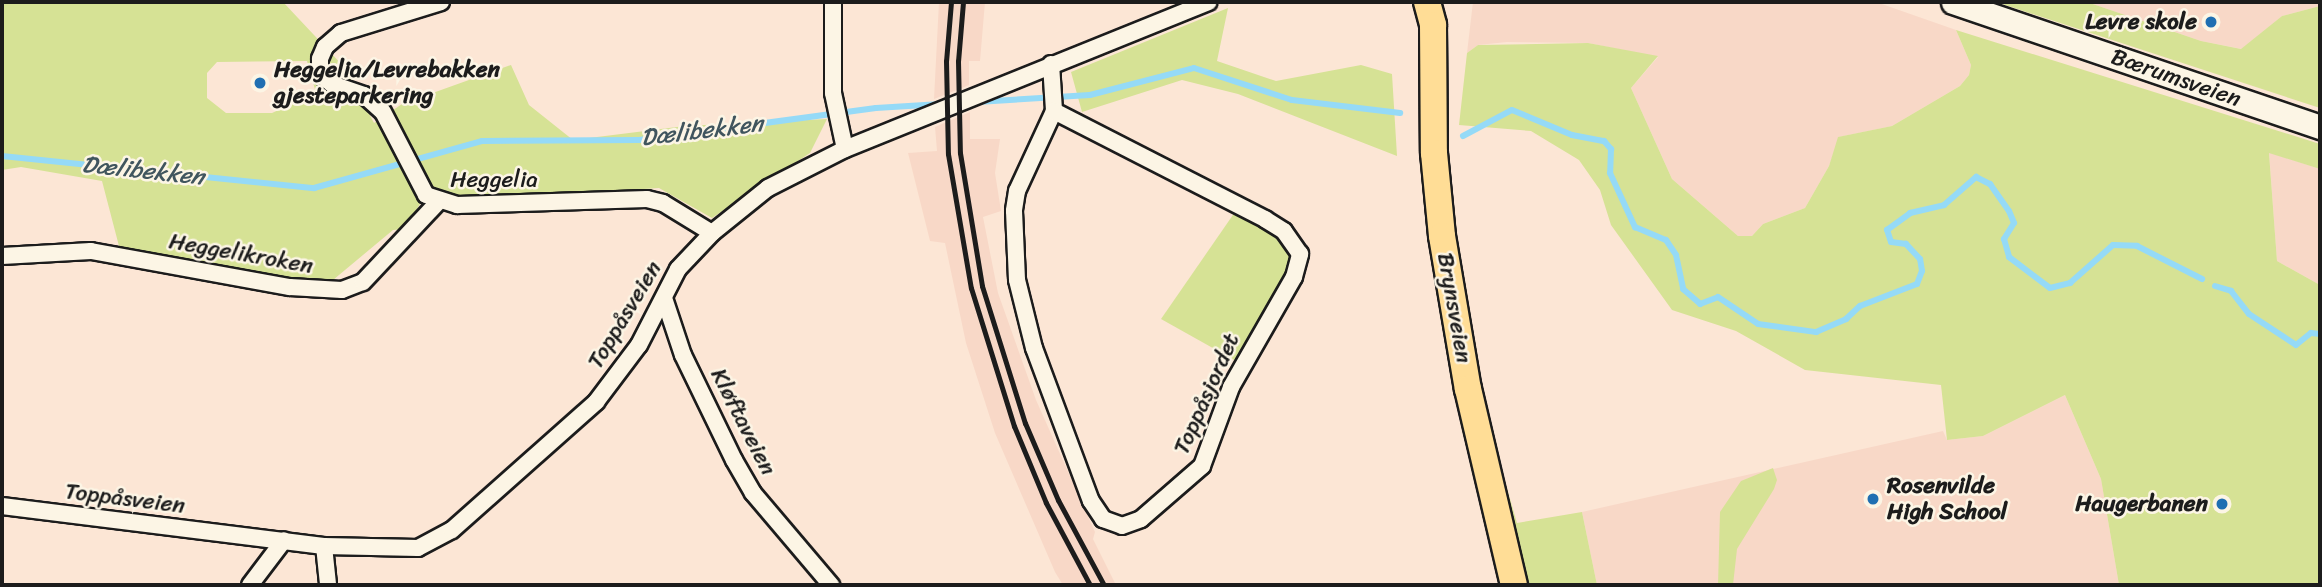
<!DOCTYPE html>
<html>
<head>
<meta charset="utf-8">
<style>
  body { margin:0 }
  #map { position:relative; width:2322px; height:587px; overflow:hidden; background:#fce6d5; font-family:Sriracha,sans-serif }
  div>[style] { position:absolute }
  .built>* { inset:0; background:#f8d8c7 }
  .green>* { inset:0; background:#d6e295 }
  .stream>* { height:6px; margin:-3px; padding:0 3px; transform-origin:3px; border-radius:3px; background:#95daf7 }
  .roads { filter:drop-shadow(2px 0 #1c1c1c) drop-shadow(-2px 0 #1c1c1c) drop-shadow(0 2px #1c1c1c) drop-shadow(0 -2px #1c1c1c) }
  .street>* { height:16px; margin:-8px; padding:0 8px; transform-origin:8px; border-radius:8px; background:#fcf5e5 }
  .secondary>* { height:23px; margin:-11.5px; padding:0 11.5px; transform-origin:11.5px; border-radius:11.5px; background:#fcf5e5 }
  .primary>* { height:26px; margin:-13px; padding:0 13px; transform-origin:13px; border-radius:13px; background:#ffdd96 }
  .rail>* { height:5px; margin:-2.5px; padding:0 2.5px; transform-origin:2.5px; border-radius:2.5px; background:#1c1c1c }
  .dots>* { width:19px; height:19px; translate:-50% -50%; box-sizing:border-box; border:4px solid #fcf5e5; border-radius:50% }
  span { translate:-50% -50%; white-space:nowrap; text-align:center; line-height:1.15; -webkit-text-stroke:5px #fcf5e5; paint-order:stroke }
  .poi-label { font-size:23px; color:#1c1c1c; font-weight:700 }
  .right { translate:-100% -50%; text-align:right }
  .left { translate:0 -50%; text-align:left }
  .street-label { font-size:23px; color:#1c1c1c }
  .water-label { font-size:24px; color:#40555e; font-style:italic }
  .frame { position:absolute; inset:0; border:4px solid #1c1c1c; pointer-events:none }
</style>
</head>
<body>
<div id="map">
  <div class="built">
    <div style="clip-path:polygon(939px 2px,985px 2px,980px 61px,969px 61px,969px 85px,934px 99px)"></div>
    <div style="clip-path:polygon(1473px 2px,1876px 2px,1956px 30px,1971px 65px,1969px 75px,1960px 86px,1892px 126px,1839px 137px,1829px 166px,1805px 208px,1763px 224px,1752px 236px,1738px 236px,1672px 179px,1631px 88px,1658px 57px,1588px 43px,1507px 42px,1478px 45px,1467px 53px)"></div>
    <div style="clip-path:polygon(2087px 2px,2320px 2px,2320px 6px,2282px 16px,2242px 49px,2201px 41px)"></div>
    <div style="clip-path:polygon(970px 112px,970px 139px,1000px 139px,995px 173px,1001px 211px,983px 217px,998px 293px,1036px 400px,1095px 532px,1093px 539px,1116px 585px,1063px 585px,1055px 572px,995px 433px,966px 343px,945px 243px,930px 241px,908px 153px,937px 151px,935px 127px)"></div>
    <div style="clip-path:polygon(2269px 152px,2320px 169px,2320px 285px,2277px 261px)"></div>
    <div style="clip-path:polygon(2065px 395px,2101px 479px,2119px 585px,1597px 585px,1582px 512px,1943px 431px,1947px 440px,1983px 436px)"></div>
  </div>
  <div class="green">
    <div style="clip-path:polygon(evenodd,2px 2px,283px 2px,345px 68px,374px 123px,402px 104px,511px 65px,529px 105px,573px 140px,685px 126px,827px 119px,810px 153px,712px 218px,659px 188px,420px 204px,404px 229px,393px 230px,327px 285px,290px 287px,120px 250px,102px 181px,21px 167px,2px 170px,2px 2px,307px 61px,316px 93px,272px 113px,226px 113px,207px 98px,207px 73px,217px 62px,307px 61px)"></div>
    <div style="clip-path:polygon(1996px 2px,2087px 2px,2201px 41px,2241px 49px,2282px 16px,2320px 6px,2320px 108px)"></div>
    <div style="clip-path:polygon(1228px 8px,1217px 61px,1276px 81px,1361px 65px,1392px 74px,1397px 156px,1238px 94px,1182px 80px,1082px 112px,1071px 72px)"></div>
    <div style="clip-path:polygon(1956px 30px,2320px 144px,2320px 169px,2269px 153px,2277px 261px,2320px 285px,2320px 585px,2119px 585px,2101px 479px,2065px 395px,1983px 436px,1947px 440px,1941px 385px,1805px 370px,1736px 331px,1672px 310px,1611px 225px,1600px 190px,1579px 160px,1531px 131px,1459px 125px,1467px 53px,1478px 45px,1588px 43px,1658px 56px,1631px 88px,1672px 179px,1738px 236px,1752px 236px,1763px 224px,1805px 208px,1829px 166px,1838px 137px,1892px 126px,1960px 86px,1969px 75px,1971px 65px)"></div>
    <div style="clip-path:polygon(1235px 212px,1269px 226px,1290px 244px,1290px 268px,1236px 361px,1161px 319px)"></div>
    <div style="clip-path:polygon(1480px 395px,1517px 523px,1582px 512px,1597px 585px,1526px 585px)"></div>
    <div style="clip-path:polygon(1773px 468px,1777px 480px,1774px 489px,1737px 549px,1733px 585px,1718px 585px,1720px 512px,1741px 481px)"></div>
  </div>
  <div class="stream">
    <div style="left:977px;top:102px;width:113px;rotate:-3.5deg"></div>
    <div style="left:1090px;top:95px;width:107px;rotate:-14.6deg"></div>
    <div style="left:1194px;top:68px;width:103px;rotate:18.1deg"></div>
    <div style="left:1292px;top:100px;width:109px;rotate:6.9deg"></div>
    <div style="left:1463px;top:136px;width:55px;rotate:-28deg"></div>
    <div style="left:1512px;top:110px;width:65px;rotate:22.6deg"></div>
    <div style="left:1572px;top:135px;width:33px;rotate:11deg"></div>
    <div style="left:1604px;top:141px;width:11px;rotate:49deg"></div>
    <div style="left:1611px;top:149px;width:24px;rotate:92deg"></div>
    <div style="left:1610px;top:173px;width:60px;rotate:65.2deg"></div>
    <div style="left:1635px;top:227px;width:34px;rotate:23deg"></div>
    <div style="left:1666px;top:240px;width:18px;rotate:56deg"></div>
    <div style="left:1676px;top:255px;width:35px;rotate:78deg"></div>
    <div style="left:1683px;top:289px;width:23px;rotate:41deg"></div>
    <div style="left:1700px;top:304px;width:19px;rotate:-21deg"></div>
    <div style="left:1718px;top:297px;width:48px;rotate:34deg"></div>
    <div style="left:1758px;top:324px;width:59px;rotate:7.9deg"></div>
    <div style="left:1816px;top:332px;width:33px;rotate:-23deg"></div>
    <div style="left:1846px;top:319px;width:19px;rotate:-43deg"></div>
    <div style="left:1860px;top:306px;width:61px;rotate:-21.1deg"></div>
    <div style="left:1917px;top:284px;width:14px;rotate:-69deg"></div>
    <div style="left:1922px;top:271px;width:12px;rotate:-99deg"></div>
    <div style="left:1920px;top:259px;width:21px;rotate:-133deg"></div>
    <div style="left:1906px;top:244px;width:15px;rotate:-172deg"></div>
    <div style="left:1891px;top:242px;width:13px;rotate:-108deg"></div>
    <div style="left:1887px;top:230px;width:29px;rotate:-36deg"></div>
    <div style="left:1910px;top:213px;width:35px;rotate:-13deg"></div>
    <div style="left:1944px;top:205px;width:43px;rotate:-41.2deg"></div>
    <div style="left:1976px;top:177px;width:16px;rotate:27deg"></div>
    <div style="left:1990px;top:184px;width:33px;rotate:55deg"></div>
    <div style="left:2009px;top:211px;width:13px;rotate:67deg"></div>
    <div style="left:2014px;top:223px;width:19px;rotate:122deg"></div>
    <div style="left:2004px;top:239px;width:19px;rotate:74deg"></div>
    <div style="left:2009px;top:257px;width:51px;rotate:37.1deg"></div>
    <div style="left:2050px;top:288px;width:21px;rotate:-14deg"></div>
    <div style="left:2070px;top:283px;width:57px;rotate:-41.5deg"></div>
    <div style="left:2113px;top:245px;width:24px;rotate:2deg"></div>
    <div style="left:2137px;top:246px;width:73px;rotate:26.9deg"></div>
    <div style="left:2px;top:156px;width:314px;rotate:5.9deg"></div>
    <div style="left:314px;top:188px;width:174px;rotate:-15.6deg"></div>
    <div style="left:482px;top:141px;width:157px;rotate:-0.4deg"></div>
    <div style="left:639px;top:140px;width:239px;rotate:-7.7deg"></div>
    <div style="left:876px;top:108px;width:65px;rotate:-3.5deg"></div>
    <div style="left:2215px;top:286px;width:17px;rotate:17deg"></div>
    <div style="left:2231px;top:291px;width:29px;rotate:52deg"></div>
    <div style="left:2249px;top:314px;width:56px;rotate:33.4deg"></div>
    <div style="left:2296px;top:345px;width:19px;rotate:-39deg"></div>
    <div style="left:2311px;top:333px;width:9px;rotate:6deg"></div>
  </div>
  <div class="roads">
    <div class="street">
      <div style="left:441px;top:2px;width:105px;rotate:162.8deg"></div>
      <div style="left:341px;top:33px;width:21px;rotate:139deg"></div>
      <div style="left:325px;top:47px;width:13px;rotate:113deg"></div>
      <div style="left:320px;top:59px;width:15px;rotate:90deg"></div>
      <div style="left:320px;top:74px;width:16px;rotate:40deg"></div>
      <div style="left:332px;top:84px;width:34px;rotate:19deg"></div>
      <div style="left:364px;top:95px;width:25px;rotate:42deg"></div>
      <div style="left:383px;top:112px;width:93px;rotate:62.6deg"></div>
      <div style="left:426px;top:195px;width:33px;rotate:18deg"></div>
      <div style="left:457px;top:205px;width:190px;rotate:-1.8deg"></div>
      <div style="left:647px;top:199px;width:16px;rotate:14deg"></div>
      <div style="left:663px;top:203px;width:57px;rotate:31.5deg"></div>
      <div style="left:833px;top:2px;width:91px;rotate:90deg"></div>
      <div style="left:833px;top:93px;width:57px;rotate:77.9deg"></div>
      <div style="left:1051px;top:64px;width:47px;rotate:86.3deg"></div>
      <div style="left:1054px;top:111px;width:88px;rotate:114.8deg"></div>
      <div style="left:1017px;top:191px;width:20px;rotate:99deg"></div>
      <div style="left:1014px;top:211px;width:69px;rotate:87.5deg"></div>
      <div style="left:1017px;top:280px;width:70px;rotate:76deg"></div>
      <div style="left:1034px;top:348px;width:163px;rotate:69.6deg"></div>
      <div style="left:1091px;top:501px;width:22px;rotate:56deg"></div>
      <div style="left:1103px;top:519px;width:20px;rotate:20deg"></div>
      <div style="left:1122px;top:526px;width:20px;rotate:-20deg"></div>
      <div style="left:1141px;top:519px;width:81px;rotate:-41deg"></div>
      <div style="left:1202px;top:466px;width:84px;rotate:-69.8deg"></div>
      <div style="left:1231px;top:387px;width:127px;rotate:-60.2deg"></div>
      <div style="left:1294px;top:277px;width:24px;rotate:-75deg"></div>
      <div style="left:1300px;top:254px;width:28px;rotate:-125deg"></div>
      <div style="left:1284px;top:231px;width:22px;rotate:-148deg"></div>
      <div style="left:1265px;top:219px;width:237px;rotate:-152.9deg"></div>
      <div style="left:2px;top:256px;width:89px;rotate:-3.2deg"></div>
      <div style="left:91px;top:251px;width:202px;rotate:10.3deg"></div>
      <div style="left:290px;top:287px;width:52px;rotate:3.3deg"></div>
      <div style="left:342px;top:290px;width:22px;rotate:-21deg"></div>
      <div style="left:363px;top:282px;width:110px;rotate:-46.8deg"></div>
      <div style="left:664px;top:298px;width:60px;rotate:71.6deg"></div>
      <div style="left:683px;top:355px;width:117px;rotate:64.1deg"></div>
      <div style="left:734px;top:460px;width:38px;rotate:60deg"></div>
      <div style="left:753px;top:493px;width:121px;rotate:49.7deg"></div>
      <div style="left:2px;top:506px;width:324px;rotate:7.1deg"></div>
      <div style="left:324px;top:546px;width:94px;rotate:1.2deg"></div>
      <div style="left:418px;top:548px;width:38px;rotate:-28deg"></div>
      <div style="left:452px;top:530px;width:193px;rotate:-41.6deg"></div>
      <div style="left:596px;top:402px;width:71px;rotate:-53deg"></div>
      <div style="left:639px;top:345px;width:85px;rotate:-62.8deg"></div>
      <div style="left:678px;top:269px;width:50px;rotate:-46.6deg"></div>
      <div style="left:712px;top:233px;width:72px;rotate:-38.8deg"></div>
      <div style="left:768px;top:188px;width:86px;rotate:-26.9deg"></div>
      <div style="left:845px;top:149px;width:392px;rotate:-22deg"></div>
      <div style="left:324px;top:546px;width:39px;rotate:84deg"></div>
      <div style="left:250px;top:585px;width:56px;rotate:-52.9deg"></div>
    </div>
    <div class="secondary">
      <div style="left:1953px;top:2px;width:388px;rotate:18.8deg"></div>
    </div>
    <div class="primary">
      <div style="left:1427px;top:2px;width:24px;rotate:75deg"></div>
      <div style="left:1433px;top:25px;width:128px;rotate:89.6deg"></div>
      <div style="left:1434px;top:153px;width:83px;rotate:84.5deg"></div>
      <div style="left:1442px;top:236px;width:155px;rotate:80.4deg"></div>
      <div style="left:1468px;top:389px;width:201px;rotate:76.8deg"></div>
    </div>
  </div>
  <div class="rail">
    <div style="left:951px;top:2px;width:59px;rotate:94.8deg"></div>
    <div style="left:946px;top:61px;width:93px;rotate:88.8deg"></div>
    <div style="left:948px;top:154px;width:136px;rotate:80.3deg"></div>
    <div style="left:971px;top:288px;width:145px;rotate:72.7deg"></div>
    <div style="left:1014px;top:426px;width:83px;rotate:67.4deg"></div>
    <div style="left:1046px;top:503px;width:93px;rotate:61.8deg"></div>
    <div style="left:963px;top:2px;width:59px;rotate:94.8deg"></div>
    <div style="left:958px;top:61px;width:92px;rotate:88.8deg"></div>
    <div style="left:960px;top:153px;width:135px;rotate:80.6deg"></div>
    <div style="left:982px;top:286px;width:144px;rotate:72.6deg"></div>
    <div style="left:1025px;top:423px;width:84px;rotate:66.8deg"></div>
    <div style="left:1058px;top:500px;width:97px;rotate:61.6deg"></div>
  </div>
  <div class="dots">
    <div style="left:2211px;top:22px;background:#1f6fb2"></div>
    <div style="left:260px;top:83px;background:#1f6fb2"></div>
    <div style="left:1873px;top:499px;background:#1f6fb2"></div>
    <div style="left:2222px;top:504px;background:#1f6fb2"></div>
  </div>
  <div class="poi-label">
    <span class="right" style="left:2197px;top:22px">Levre skole</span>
    <span class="left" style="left:274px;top:83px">Heggelia/Levrebakken<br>gjesteparkering</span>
    <span class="left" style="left:1887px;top:499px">Rosenvilde<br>High School</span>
    <span class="right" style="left:2208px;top:504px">Haugerbanen</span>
  </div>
  <div class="street-label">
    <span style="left:2176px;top:78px;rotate:19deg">Bærumsveien</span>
    <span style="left:494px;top:180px">Heggelia</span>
    <span style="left:241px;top:254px;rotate:10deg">Heggelikroken</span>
    <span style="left:1454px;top:308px;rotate:80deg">Brynsveien</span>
    <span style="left:625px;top:315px;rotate:-59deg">Toppåsveien</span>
    <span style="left:1207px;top:394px;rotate:-66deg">Toppåsjordet</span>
    <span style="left:743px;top:422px;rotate:63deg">Kløftaveien</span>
    <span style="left:125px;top:499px;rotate:7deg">Toppåsveien</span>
  </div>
  <div class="water-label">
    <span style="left:702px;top:131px;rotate:-7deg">Dælibekken</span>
    <span style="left:143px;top:171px;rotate:6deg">Dælibekken</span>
  </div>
  <div class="frame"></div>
</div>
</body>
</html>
